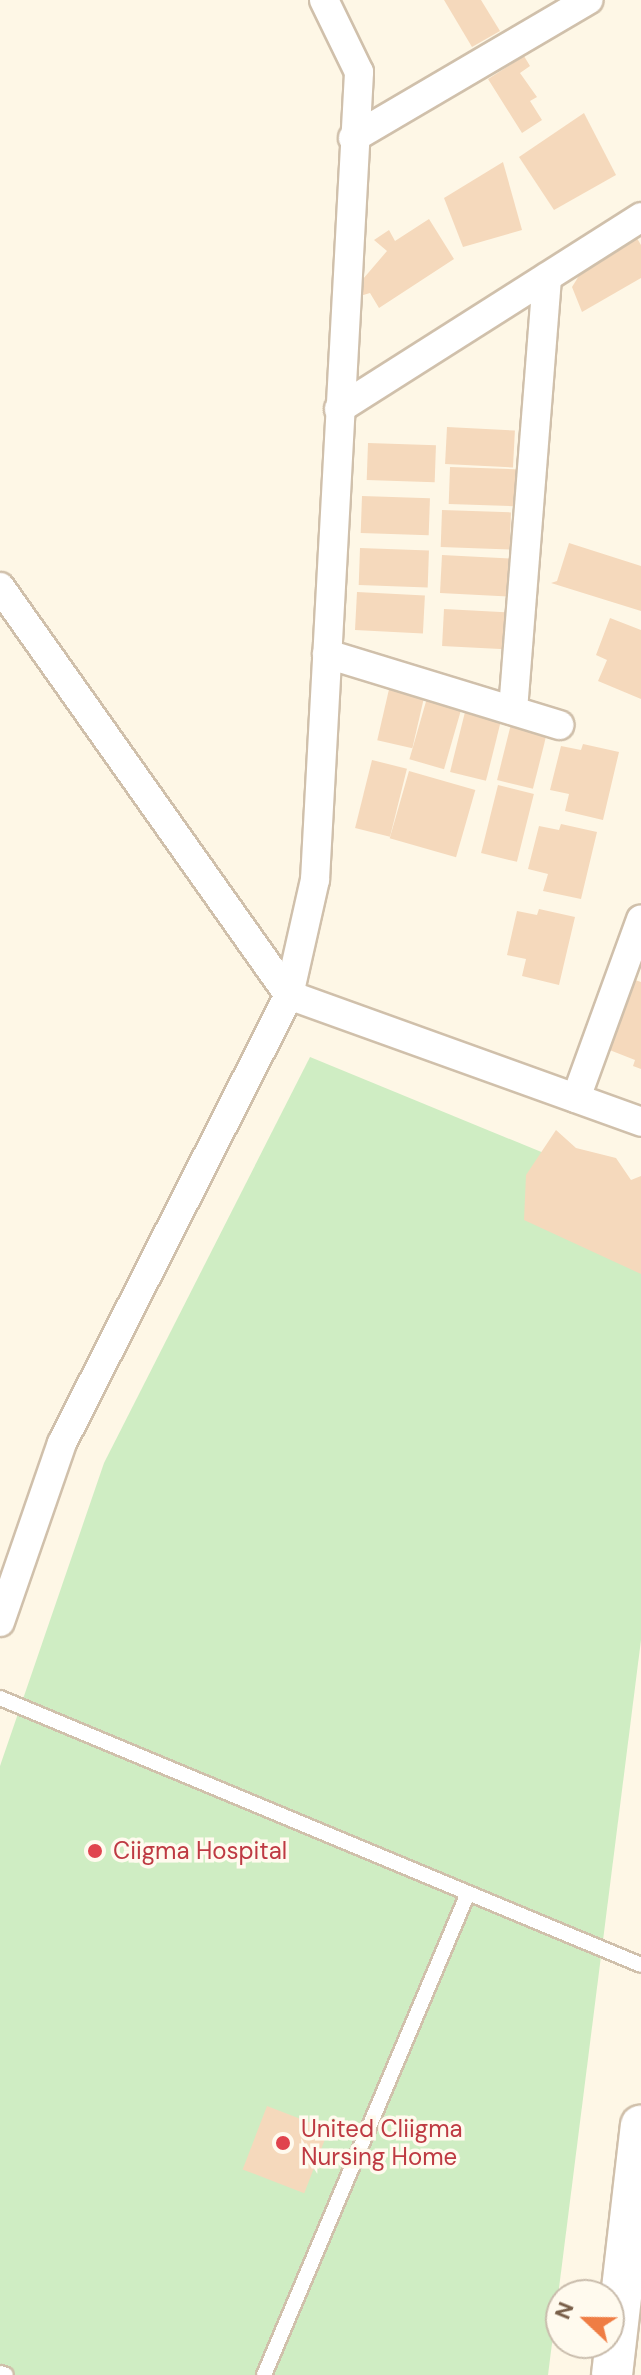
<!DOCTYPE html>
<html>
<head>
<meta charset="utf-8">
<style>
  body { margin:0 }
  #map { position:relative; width:641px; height:2375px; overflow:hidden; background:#fef7e6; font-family:"DM Sans",sans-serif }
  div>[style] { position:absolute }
  .green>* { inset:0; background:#cfedc3 }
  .building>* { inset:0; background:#f5d9bc; transform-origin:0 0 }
  .roads { filter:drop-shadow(2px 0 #d0c0ab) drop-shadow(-2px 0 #d0c0ab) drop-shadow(0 2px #d0c0ab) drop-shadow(0 -2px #d0c0ab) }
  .lane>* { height:14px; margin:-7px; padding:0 7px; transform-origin:7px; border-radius:7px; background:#fff }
  .street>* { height:28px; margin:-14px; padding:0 14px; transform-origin:14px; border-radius:14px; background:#fff }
  .secondary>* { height:40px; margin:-20px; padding:0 20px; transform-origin:20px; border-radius:20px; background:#fff }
  .dots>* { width:22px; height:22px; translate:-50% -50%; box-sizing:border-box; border:4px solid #fffaee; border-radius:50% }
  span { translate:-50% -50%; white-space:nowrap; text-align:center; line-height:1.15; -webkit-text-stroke:7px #fffaee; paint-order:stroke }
  .health-label { font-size:24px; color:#be3a42 }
  .left { translate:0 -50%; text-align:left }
  .north { position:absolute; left:545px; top:2279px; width:80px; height:80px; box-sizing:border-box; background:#fffaee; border:2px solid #c9bcac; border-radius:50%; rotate:292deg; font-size:22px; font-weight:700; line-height:32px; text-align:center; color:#795f49 }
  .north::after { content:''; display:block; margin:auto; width:28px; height:36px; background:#ef7d44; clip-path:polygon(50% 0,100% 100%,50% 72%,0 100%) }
</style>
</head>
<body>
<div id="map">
  <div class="green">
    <div style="clip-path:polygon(310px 1057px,641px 1193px,641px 1640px,548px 2375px,0 2375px,0 1766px,104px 1463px)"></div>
  </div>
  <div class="building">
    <div style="clip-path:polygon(444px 0,481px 0,500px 31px,472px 47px)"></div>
    <div style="clip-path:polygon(524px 56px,530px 66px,520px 73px,537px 97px,530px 101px,542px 120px,522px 133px,488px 79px)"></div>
    <div style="clip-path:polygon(584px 113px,616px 175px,554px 210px,519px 157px)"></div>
    <div style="clip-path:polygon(503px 162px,522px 230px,463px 247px,444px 198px)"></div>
    <div style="clip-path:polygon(429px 219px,454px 259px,379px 308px,370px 293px,360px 296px,363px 279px,387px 251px,374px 240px,389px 230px,395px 241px)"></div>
    <div style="clip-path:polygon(632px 230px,641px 245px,641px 278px,582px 312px,572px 287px,590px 258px)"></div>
    <div style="left:447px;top:427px;width:68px;height:37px;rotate:3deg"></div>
    <div style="left:368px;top:443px;width:68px;height:37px;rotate:2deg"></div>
    <div style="left:450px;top:467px;width:69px;height:37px;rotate:2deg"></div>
    <div style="left:362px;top:496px;width:68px;height:37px;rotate:2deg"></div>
    <div style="left:442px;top:510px;width:69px;height:37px;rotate:2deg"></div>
    <div style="clip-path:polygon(569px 543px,641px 566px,641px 611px,551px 583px,557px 581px)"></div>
    <div style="left:360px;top:548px;width:69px;height:37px;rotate:2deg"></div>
    <div style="left:442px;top:555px;width:68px;height:38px;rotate:3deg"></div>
    <div style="left:357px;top:592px;width:68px;height:38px;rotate:3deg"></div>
    <div style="left:444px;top:609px;width:68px;height:37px;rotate:3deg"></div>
    <div style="clip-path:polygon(610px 618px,641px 630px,641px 699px,598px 681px,607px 660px,596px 655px)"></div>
    <div style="left:393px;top:672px;width:36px;height:70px;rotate:13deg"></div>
    <div style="left:429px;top:691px;width:36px;height:71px;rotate:16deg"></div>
    <div style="left:467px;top:704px;width:37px;height:70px;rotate:14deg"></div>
    <div style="left:514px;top:712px;width:37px;height:70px;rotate:14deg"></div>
    <div style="clip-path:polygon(583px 744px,619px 752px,603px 820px,565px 811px,569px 794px,550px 790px,561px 746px,581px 750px)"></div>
    <div style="left:372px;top:760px;width:36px;height:70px;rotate:14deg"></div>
    <div style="left:409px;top:771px;width:69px;height:70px;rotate:16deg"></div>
    <div style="left:498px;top:785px;width:37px;height:70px;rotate:14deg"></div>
    <div style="clip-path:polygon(561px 824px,597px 832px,581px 899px,543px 891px,548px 874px,528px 869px,539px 826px,559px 830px)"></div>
    <div style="clip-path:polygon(539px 909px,575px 917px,559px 985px,522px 976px,526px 959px,507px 955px,517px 911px,537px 915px)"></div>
    <div style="clip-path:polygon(632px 979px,641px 982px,641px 1069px,633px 1066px,635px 1060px,607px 1049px)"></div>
    <div style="clip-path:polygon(556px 1130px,576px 1148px,616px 1158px,631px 1180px,641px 1176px,641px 1274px,524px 1220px,526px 1175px)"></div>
    <div style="left:267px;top:2106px;width:66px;height:68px;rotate:21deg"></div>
  </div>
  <div class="roads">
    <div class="lane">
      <div style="left:0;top:1698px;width:694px;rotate:22.61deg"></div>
      <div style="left:0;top:2373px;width:6px;rotate:18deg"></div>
      <div style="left:264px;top:2375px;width:523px;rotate:-67.06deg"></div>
    </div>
    <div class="street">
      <div style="left:353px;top:138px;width:273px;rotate:-30.4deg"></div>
      <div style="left:339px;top:409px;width:358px;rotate:-32.4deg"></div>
      <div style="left:0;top:587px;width:500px;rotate:54.7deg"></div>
      <div style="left:289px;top:995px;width:374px;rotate:19.8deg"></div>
      <div style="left:327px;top:654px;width:243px;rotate:17deg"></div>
      <div style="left:513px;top:710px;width:434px;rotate:-85.5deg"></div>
      <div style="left:576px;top:1098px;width:190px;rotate:-70deg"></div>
      <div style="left:0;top:1622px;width:189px;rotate:-70.9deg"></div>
      <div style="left:62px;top:1443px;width:502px;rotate:-63.13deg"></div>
      <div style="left:289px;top:995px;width:118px;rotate:-77.3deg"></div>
      <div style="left:315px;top:880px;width:809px;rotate:-86.88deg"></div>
      <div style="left:359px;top:72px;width:80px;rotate:-115.9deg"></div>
    </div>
    <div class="secondary">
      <div style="left:612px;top:2375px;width:251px;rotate:-83.4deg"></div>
    </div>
  </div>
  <div class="dots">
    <div style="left:95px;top:1851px;background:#e0444e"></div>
    <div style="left:283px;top:2143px;background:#e0444e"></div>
  </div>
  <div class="health-label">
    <span class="left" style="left:113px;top:1851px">Ciigma Hospital</span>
    <span class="left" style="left:301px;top:2143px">United CIiigma<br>Nursing Home</span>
  </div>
  <div class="north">N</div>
</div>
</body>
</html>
